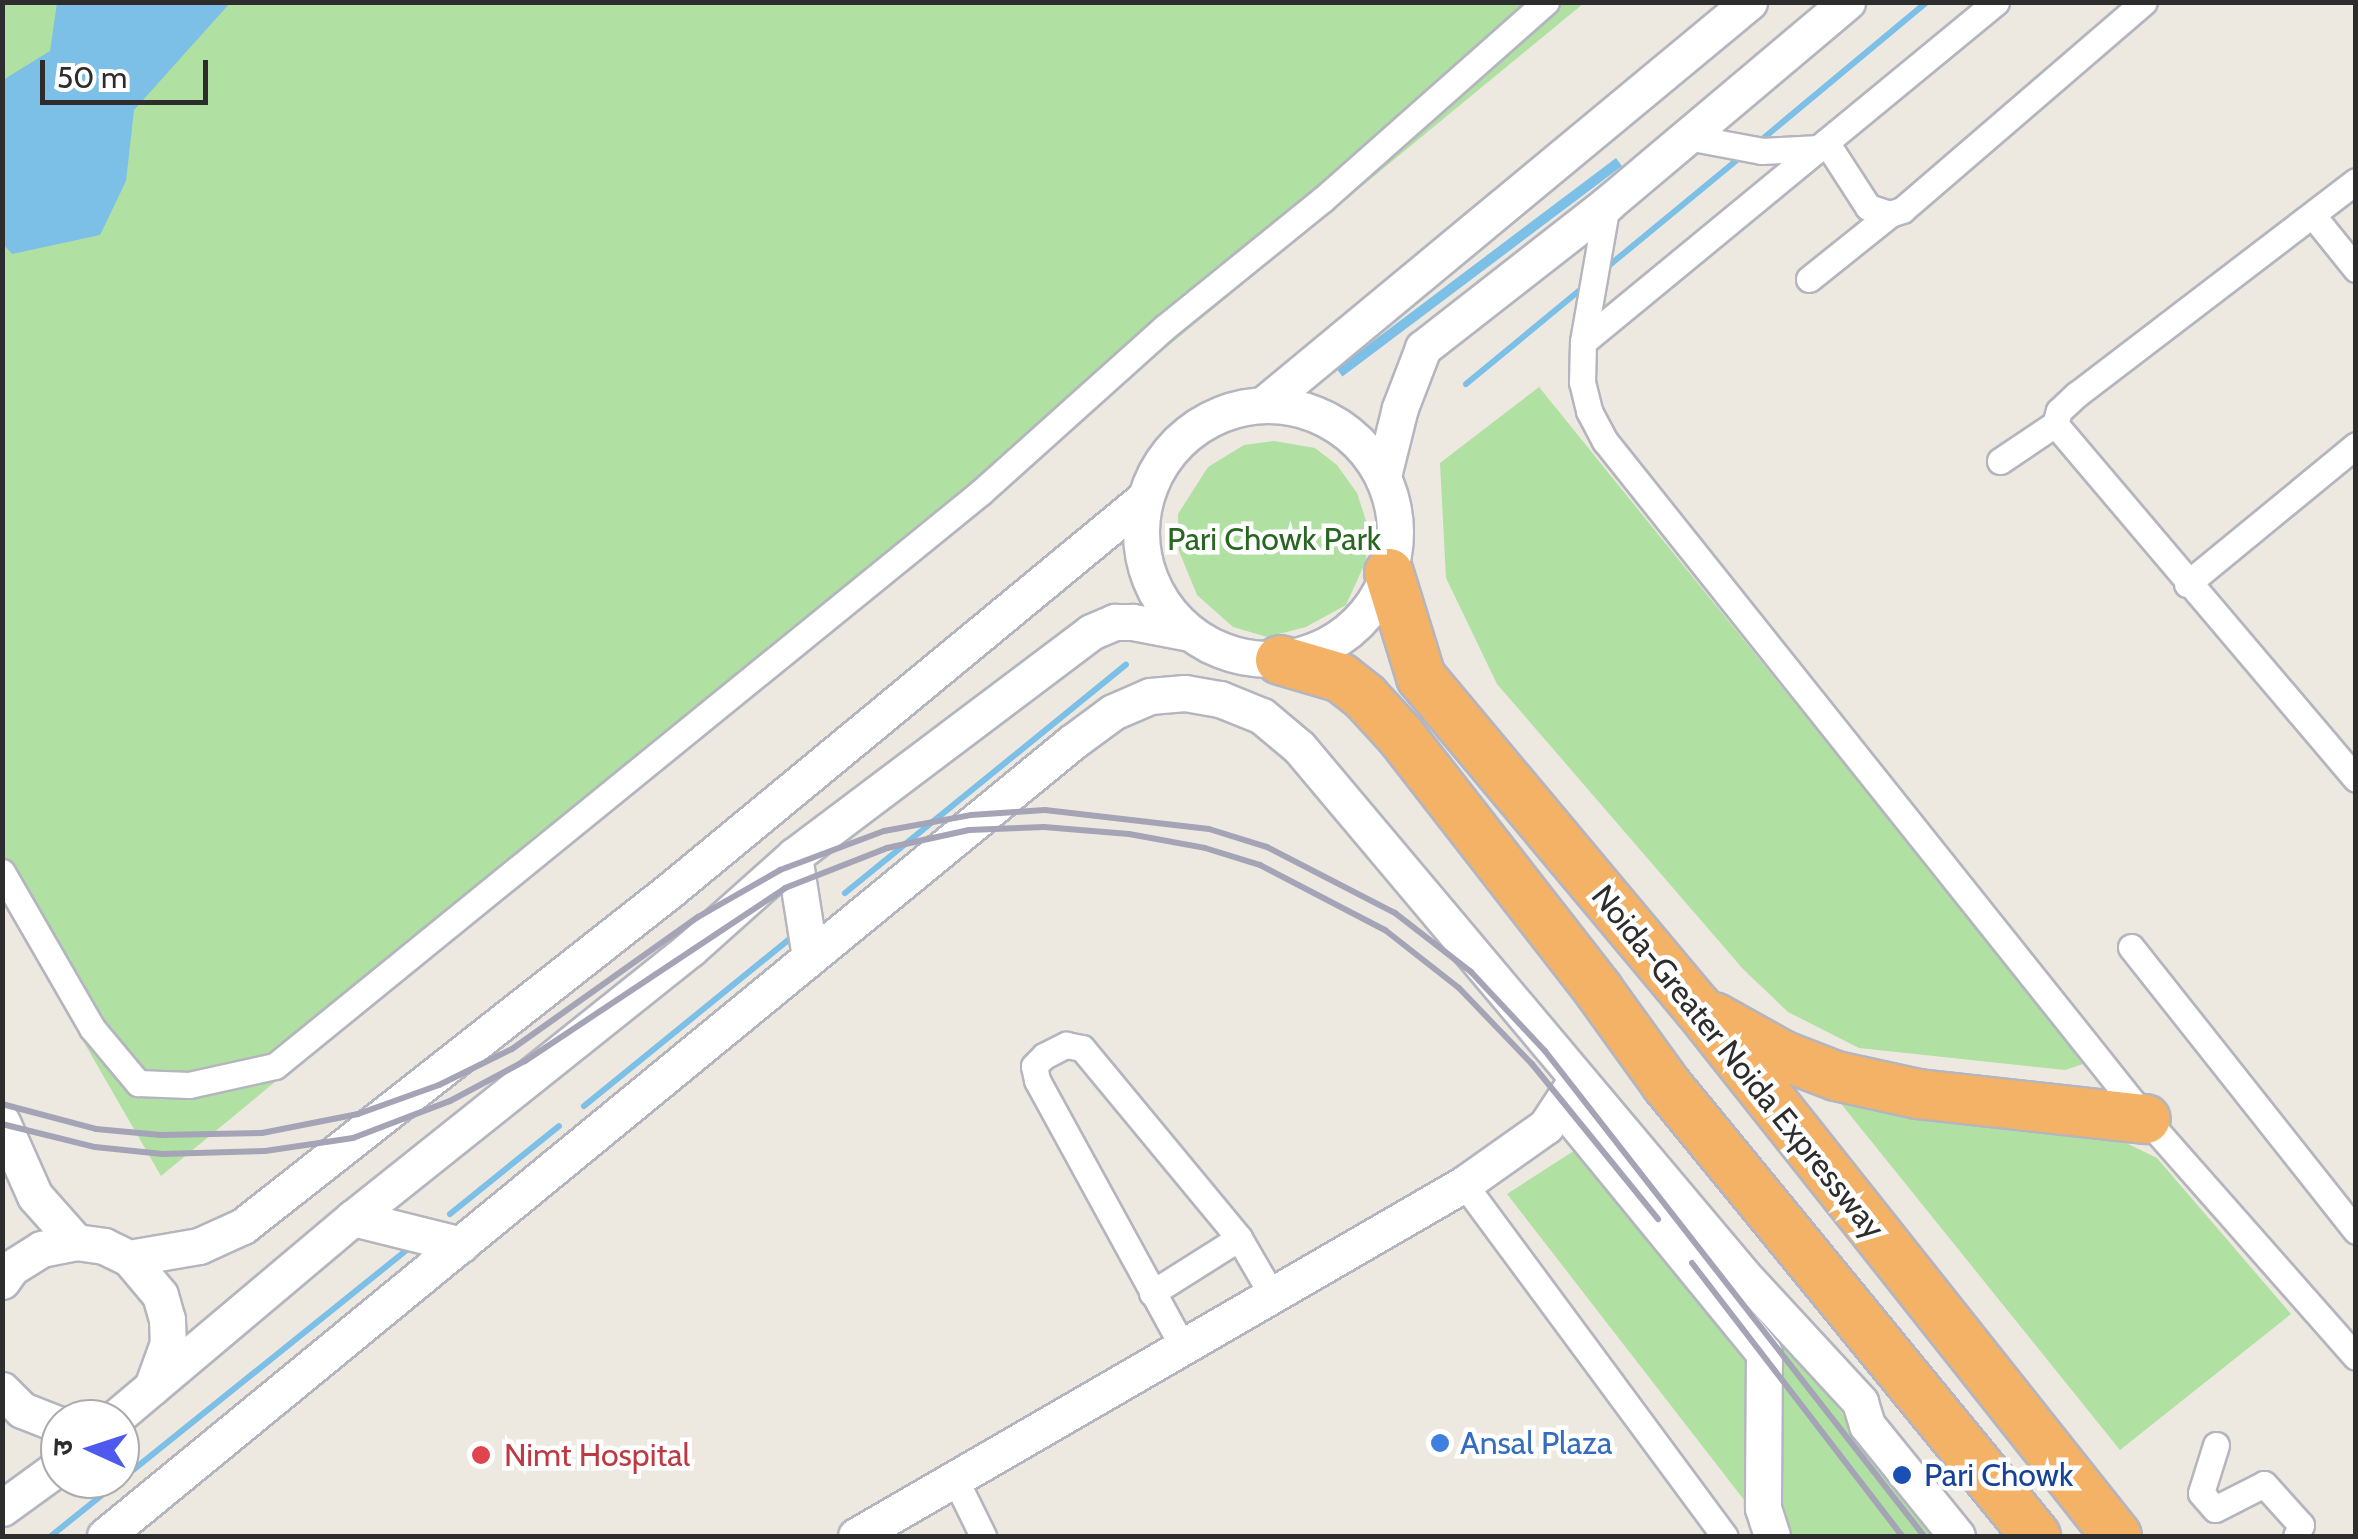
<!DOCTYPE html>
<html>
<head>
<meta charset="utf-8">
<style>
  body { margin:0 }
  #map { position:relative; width:2358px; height:1539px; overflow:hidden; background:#ede9e1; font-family:Cabin,"Noto Sans Devanagari",sans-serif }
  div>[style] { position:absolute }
  .green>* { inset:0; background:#b0e0a2 }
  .water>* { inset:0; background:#7cbfe7; transform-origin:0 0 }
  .stream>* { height:6px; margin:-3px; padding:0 3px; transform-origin:3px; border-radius:3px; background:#7cbfe7 }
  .roads { filter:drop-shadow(2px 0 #b4b5bf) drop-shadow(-2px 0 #b4b5bf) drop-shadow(0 2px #b4b5bf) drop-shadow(0 -2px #b4b5bf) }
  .street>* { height:25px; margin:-12.5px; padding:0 12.5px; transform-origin:12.5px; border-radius:12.5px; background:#fff }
  .secondary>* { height:35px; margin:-17.5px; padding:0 17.5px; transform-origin:17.5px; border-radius:17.5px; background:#fff }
  .secondary>.ring { margin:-17.5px; padding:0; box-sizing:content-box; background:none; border:35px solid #fff; border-radius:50% }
  .highway>* { height:48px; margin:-24px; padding:0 24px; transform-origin:24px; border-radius:24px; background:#f3b266 }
  .rail>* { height:6px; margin:-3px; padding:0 3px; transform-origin:3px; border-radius:3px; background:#a4a4b6 }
  .dots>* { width:28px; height:28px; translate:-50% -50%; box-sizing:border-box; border:5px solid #fff; border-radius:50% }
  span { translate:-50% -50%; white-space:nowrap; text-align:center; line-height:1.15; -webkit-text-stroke:9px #fff; paint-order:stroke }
  .park-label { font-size:32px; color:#286721 }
  .street-label { font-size:32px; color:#2d2d2d }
  .shop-label { font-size:32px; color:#366cbe }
  .left { translate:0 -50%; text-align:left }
  .health-label { font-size:32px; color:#be3a42 }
  .transit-label { font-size:32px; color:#164399 }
  .frame { position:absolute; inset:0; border:5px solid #2d2d2d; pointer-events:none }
  .north { position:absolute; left:40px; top:1399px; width:100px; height:100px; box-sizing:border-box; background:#fff; border:2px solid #ababab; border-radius:50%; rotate:273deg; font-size:28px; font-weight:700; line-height:40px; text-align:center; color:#2d2d2d }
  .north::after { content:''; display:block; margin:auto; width:35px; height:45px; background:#4e5aee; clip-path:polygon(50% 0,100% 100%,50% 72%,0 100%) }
  .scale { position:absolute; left:40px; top:60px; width:168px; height:45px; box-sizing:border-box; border:5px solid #2d2d2d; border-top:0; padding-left:12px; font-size:30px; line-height:35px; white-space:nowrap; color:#2d2d2d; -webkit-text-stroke:8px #fff; paint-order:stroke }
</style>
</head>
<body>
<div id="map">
  <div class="green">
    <div style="clip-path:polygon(2px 3px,1584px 3px,161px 1176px,3px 902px)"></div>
    <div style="clip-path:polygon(1539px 387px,2086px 1063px,2065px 1070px,1859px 1048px,1788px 1012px,1743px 969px,1497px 684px,1446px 578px,1440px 463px)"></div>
    <div style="clip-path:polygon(1274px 441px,1315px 448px,1337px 465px,1357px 493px,1370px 533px,1365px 563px,1346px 605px,1306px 627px,1267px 637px,1233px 627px,1197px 595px,1179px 551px,1178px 514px,1208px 467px,1244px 445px)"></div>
    <div style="clip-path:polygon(1834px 1095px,2085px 1123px,2157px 1158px,2291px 1314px,2120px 1450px)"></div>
    <div style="clip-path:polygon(1600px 1134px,1636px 1149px,1938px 1536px,1772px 1536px,1507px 1194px)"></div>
  </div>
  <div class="water">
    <div style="clip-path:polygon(57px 3px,230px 3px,134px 110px,126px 181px,100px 235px,12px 254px,3px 244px,3px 80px,50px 51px)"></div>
    <div style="left:1616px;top:158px;width:10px;height:350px;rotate:53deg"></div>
  </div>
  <div class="stream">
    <div style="left:1760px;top:141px;width:217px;rotate:-39.8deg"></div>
    <div style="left:1606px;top:268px;width:178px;rotate:-39.5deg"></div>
    <div style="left:1466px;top:384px;width:154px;rotate:-39.5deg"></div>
    <div style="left:845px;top:893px;width:362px;rotate:-39.1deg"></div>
    <div style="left:584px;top:1106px;width:269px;rotate:-39.1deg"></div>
    <div style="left:450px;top:1214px;width:140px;rotate:-38.9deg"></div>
    <div style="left:51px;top:1536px;width:458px;rotate:-38.8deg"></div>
  </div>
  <div class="roads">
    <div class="street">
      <div style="left:1682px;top:136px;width:81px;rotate:10.6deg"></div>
      <div style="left:1762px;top:151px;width:57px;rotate:-3deg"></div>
      <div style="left:1826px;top:142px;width:77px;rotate:57.1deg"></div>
      <div style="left:1868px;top:207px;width:23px;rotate:18deg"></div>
      <div style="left:1890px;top:214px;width:13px;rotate:-18deg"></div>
      <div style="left:1902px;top:210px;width:319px;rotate:-40.7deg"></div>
      <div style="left:2356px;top:181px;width:351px;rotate:142.6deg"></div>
      <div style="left:2077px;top:394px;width:25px;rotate:137deg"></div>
      <div style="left:2059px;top:411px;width:14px;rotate:107deg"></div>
      <div style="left:2055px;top:424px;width:465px;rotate:49.7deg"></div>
      <div style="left:1607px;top:204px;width:140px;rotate:99.9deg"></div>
      <div style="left:1583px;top:342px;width:40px;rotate:91.4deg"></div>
      <div style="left:1582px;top:382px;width:30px;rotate:76deg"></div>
      <div style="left:1589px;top:411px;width:34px;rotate:62deg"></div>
      <div style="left:1605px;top:441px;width:867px;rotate:51.41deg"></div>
      <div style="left:2146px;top:1119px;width:317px;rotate:48.6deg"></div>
      <div style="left:2314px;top:217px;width:67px;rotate:51.1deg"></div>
      <div style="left:1809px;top:279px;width:104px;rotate:-38.7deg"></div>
      <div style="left:1583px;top:342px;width:535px;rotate:-39.46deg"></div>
      <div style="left:2000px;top:461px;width:66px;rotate:-33.9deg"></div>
      <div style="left:2187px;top:584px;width:219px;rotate:-39.4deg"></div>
      <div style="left:2px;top:872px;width:180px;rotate:60deg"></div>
      <div style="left:92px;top:1028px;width:72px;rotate:50.1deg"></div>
      <div style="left:138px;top:1083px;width:51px;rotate:2.2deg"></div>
      <div style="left:189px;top:1085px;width:88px;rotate:-12.5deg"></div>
      <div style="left:275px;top:1066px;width:910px;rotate:-39.11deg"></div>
      <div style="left:981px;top:492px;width:247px;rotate:-41.9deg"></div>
      <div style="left:1165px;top:327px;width:202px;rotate:-39deg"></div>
      <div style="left:1322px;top:200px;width:299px;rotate:-41.5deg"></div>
      <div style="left:2131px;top:947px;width:362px;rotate:51.6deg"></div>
      <div style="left:1464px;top:1184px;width:438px;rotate:53.5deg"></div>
      <div style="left:1152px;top:1293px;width:103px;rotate:-32.3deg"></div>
      <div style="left:1183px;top:1347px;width:304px;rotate:-118.7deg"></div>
      <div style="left:1037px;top:1080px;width:14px;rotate:-102deg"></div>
      <div style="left:1034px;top:1066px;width:14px;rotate:-45deg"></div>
      <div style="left:1044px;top:1056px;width:25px;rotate:-27deg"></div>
      <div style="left:1066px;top:1045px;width:16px;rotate:11deg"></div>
      <div style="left:1082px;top:1048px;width:246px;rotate:50.4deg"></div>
      <div style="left:1239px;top:1238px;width:66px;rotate:59.9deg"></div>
      <div style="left:2216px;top:1445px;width:50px;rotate:107.4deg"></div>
      <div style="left:2201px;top:1493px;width:21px;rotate:49deg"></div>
      <div style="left:2215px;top:1509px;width:55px;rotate:-27deg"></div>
      <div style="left:2264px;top:1484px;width:55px;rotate:47.9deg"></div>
      <div style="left:2301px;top:1525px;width:12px;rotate:114deg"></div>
      <div style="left:955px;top:1479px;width:64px;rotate:63.8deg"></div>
    </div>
    <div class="secondary">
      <div style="left:1264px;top:404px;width:630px;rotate:-39.65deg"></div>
      <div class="ring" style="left:1141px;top:405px;width:219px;height:219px"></div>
      <div style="left:1383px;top:476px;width:70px;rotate:-76deg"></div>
      <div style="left:1400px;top:408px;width:64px;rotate:-69deg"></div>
      <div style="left:1423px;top:348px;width:234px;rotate:-38deg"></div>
      <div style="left:1607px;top:204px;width:314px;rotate:-40.1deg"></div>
      <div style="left:794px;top:856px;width:102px;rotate:81deg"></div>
      <div style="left:1574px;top:1121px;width:300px;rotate:50.7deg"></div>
      <div style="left:1764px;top:1353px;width:155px;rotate:90.4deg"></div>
      <div style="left:1763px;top:1508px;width:29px;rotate:72deg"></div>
      <div style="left:2px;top:1122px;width:81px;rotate:66deg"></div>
      <div style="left:35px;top:1196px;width:62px;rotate:48.3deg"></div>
      <div style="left:353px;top:1218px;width:111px;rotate:14deg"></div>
      <div style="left:129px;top:1258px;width:71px;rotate:-9.7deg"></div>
      <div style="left:199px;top:1246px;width:48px;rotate:-24.4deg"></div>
      <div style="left:243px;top:1226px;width:542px;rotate:-38.18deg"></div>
      <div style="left:669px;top:891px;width:617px;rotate:-39.54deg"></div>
      <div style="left:2px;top:1281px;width:16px;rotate:-55deg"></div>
      <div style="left:11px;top:1268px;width:36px;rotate:-32deg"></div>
      <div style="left:41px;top:1249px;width:36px;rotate:-11deg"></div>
      <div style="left:76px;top:1242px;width:28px;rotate:8deg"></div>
      <div style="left:104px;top:1246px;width:28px;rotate:26deg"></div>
      <div style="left:129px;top:1258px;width:48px;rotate:50deg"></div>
      <div style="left:160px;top:1295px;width:25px;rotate:74deg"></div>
      <div style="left:167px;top:1319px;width:24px;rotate:88deg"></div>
      <div style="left:168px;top:1343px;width:47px;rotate:110deg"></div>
      <div style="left:2px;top:1390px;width:28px;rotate:45deg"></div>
      <div style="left:22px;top:1410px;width:41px;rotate:21.5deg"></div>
      <div style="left:114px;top:1419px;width:312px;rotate:-40.1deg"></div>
      <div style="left:353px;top:1218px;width:431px;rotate:-38.6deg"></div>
      <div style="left:690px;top:949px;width:140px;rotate:-41.8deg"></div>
      <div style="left:794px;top:856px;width:372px;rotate:-37deg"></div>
      <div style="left:1091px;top:632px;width:26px;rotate:-23deg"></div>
      <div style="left:1115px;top:622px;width:18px"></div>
      <div style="left:1133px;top:622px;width:58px;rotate:10.9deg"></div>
      <div style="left:2px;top:1508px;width:72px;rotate:-35.9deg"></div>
      <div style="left:105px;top:1536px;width:1250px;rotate:-39.38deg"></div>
      <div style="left:1071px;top:743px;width:52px;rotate:-36.4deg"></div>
      <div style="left:1113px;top:712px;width:40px;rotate:-23.4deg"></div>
      <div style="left:1150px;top:696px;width:35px;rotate:-5deg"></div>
      <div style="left:1185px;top:693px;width:36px;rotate:10deg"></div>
      <div style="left:1220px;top:699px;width:45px;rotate:22deg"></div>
      <div style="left:1262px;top:716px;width:48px;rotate:40deg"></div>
      <div style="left:1299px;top:747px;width:690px;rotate:49.94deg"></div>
      <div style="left:1743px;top:1275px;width:173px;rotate:47.3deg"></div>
      <div style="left:1860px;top:1402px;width:24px;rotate:73deg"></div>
      <div style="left:1867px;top:1425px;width:143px;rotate:51deg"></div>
      <div style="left:856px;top:1536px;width:703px;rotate:-30.07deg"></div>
      <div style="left:1464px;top:1184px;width:100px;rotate:-35.3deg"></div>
      <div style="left:1546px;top:1126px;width:56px;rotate:-56.6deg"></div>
    </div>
    <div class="highway">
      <div style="left:1389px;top:573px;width:109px;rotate:72.9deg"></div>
      <div style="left:1421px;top:677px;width:432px;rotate:50.1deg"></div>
      <div style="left:1698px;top:1008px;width:674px;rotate:51.57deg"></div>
      <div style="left:1280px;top:660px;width:64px;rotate:16.4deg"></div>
      <div style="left:1341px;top:678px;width:31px;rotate:38deg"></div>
      <div style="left:1365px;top:697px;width:52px;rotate:47.4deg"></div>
      <div style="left:1400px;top:735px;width:324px;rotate:52.1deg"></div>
      <div style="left:1599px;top:991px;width:115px;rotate:54.2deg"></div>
      <div style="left:1666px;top:1084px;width:584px;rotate:50.7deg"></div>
      <div style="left:1714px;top:1017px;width:80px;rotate:29.1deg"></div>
      <div style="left:1784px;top:1056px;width:56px;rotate:21deg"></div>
      <div style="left:1836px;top:1076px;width:84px;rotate:12.4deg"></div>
      <div style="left:1918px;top:1094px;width:229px;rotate:6.3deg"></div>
    </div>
  </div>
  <div class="rail">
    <div style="left:2px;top:1104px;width:97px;rotate:14.9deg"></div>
    <div style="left:96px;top:1129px;width:65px;rotate:5.3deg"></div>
    <div style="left:161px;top:1135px;width:101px;rotate:-1.1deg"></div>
    <div style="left:262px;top:1133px;width:98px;rotate:-11.2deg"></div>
    <div style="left:358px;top:1114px;width:86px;rotate:-19.7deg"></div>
    <div style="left:439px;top:1085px;width:81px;rotate:-26.3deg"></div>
    <div style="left:512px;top:1049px;width:228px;rotate:-35.4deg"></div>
    <div style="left:698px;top:917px;width:95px;rotate:-29.8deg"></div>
    <div style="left:780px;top:870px;width:111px;rotate:-20.6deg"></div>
    <div style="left:884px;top:831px;width:88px;rotate:-10.4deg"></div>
    <div style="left:971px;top:815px;width:74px;rotate:-3.9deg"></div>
    <div style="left:1045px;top:810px;width:165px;rotate:6.6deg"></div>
    <div style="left:1209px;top:829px;width:61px;rotate:17.2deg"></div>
    <div style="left:1267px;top:847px;width:144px;rotate:27.3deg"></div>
    <div style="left:1395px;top:913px;width:96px;rotate:37.8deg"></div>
    <div style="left:1471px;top:972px;width:108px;rotate:46.9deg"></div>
    <div style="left:1545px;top:1051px;width:616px;rotate:51.99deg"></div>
    <div style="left:2px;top:1124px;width:96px;rotate:13.9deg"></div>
    <div style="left:95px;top:1147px;width:68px;rotate:5.9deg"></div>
    <div style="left:163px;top:1154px;width:102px;rotate:-1.7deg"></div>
    <div style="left:265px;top:1151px;width:89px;rotate:-8.4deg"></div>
    <div style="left:353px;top:1138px;width:104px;rotate:-20.9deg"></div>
    <div style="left:450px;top:1101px;width:85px;rotate:-28.1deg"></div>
    <div style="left:525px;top:1061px;width:312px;rotate:-33.6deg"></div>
    <div style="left:785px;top:888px;width:110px;rotate:-21.4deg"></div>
    <div style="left:887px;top:848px;width:84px;rotate:-12.4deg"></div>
    <div style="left:969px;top:830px;width:75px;rotate:-2.3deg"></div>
    <div style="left:1044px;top:827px;width:85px;rotate:4.7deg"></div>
    <div style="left:1129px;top:834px;width:77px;rotate:10.4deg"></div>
    <div style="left:1205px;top:848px;width:58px;rotate:17.2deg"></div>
    <div style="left:1260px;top:865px;width:141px;rotate:27.5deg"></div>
    <div style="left:1385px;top:930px;width:94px;rotate:38.1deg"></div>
    <div style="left:1459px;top:988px;width:105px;rotate:46.2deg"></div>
    <div style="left:1532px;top:1064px;width:200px;rotate:50.9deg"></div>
    <div style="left:1692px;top:1263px;width:344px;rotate:52.4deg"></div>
  </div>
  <div class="dots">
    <div style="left:1440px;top:1443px;background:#3f7fe0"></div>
    <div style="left:481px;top:1455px;background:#e0444e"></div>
    <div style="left:1902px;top:1475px;background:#1a4fb4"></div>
  </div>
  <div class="park-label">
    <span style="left:1274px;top:539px">Pari Chowk Park</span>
  </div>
  <div class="street-label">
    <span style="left:1738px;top:1062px;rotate:51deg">Noida-Greater Noida Expressway</span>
  </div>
  <div class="shop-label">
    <span class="left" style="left:1460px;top:1443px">Ansal Plaza</span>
  </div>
  <div class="health-label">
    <span class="left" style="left:504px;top:1455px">Nimt Hospital</span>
  </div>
  <div class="transit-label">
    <span class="left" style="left:1924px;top:1475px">Pari Chowk</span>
  </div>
  <div class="frame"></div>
  <div class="north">उ</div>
  <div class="scale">50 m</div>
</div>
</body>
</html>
